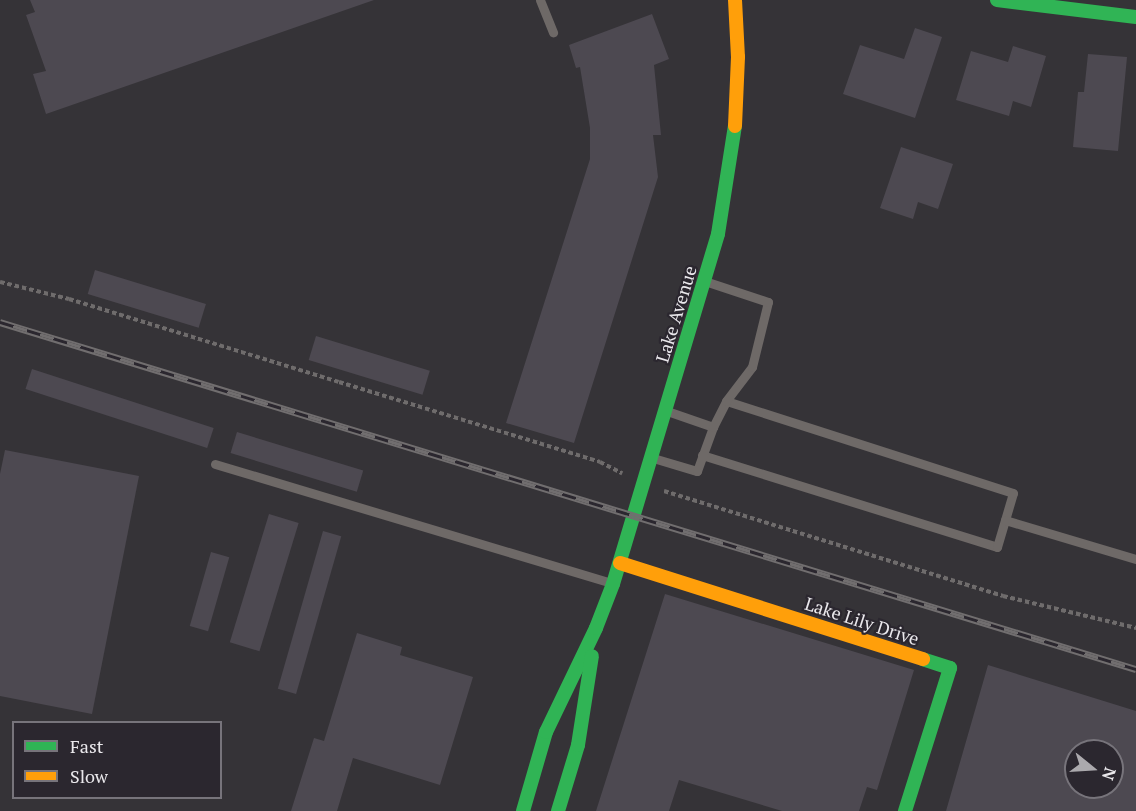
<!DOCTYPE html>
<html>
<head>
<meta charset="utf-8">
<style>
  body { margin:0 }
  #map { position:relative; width:1136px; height:811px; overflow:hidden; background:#353337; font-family:"PT Serif",serif }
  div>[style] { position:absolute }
  .building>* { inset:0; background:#4d4951; transform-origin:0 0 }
  .path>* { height:4px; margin-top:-2px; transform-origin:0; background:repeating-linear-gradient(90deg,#6f6c6c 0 4.5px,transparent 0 7.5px) }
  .lane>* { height:9px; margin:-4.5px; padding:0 4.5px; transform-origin:4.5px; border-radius:4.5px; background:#6e6967 }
  .fast>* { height:14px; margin:-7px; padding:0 7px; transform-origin:7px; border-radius:7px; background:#30b455 }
  .slow>* { height:14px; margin:-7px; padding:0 7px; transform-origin:7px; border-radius:7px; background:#ff9f0a }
  .rail>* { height:7px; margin-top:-3.5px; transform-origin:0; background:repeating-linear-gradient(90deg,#2b272f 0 14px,#716e6f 0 28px); box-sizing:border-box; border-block:2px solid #716e6f }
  span { translate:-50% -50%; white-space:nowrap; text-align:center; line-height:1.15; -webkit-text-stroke:4.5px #2b272f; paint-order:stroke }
  .street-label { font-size:18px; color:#eae8ec }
  .legend { position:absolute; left:12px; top:721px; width:210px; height:78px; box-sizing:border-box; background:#2b272f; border:2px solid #77747b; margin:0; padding:8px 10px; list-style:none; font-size:18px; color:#eae8ec }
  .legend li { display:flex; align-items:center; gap:12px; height:30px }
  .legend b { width:30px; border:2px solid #77747b }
  .north { position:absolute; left:1064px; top:739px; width:60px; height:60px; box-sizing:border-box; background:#2b272f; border:2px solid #77747b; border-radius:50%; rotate:108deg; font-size:16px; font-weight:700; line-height:24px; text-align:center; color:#eae8ec }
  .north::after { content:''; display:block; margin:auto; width:21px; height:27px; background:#aba9ad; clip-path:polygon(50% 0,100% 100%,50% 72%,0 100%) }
</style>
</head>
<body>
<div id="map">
  <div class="building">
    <div style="clip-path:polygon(30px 0,374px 0,46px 114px,33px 74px,46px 71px,26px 15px,35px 12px)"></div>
    <div style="clip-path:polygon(652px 14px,669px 59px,654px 65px,661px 135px,653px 135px,658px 177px,574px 443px,506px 423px,590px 159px,590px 128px,580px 67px,576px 68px,569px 45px)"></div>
    <div style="clip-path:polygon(915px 28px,942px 37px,915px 118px,843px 94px,860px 45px,904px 59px)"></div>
    <div style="clip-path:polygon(1013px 46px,1046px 56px,1031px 107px,1013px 101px,1009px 116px,956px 100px,971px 51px,1008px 62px)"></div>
    <div style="clip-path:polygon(1088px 54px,1127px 57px,1118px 151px,1073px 147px,1078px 92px,1084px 92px)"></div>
    <div style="clip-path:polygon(901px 147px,953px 164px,938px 209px,918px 202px,913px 219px,880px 208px)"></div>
    <div style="left:95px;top:270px;width:116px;height:25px;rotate:17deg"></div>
    <div style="left:316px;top:336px;width:119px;height:25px;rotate:17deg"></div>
    <div style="left:32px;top:369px;width:191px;height:21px;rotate:18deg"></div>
    <div style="left:237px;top:432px;width:132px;height:22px;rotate:17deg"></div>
    <div style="clip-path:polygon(5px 450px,139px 476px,92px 714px,0 696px,0 474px)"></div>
    <div style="left:269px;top:514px;width:31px;height:134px;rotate:17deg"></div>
    <div style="left:323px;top:531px;width:19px;height:164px;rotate:16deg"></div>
    <div style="left:211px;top:552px;width:19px;height:77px;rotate:16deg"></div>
    <div style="clip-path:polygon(665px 594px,914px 670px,877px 790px,867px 787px,859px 811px,782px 811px,679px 780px,669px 811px,596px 811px)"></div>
    <div style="clip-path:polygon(357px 633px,402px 647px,400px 655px,473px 677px,440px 785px,353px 758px,337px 811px,291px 811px,314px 738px,324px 741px)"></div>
    <div style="clip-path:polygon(evenodd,988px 665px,1136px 711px,1136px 811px,946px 811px,988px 665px,1076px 751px,1112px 751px,1112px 787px,1076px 787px,1076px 751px)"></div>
  </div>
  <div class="path">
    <div style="left:0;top:282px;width:71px;rotate:13.8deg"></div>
    <div style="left:69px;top:299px;width:282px;rotate:17.1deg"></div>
    <div style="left:339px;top:382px;width:273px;rotate:17deg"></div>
    <div style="left:600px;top:462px;width:25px;rotate:27deg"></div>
    <div style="left:664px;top:491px;width:355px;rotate:17.2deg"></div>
    <div style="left:1003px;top:596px;width:137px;rotate:13.5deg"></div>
  </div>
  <div class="lane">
    <div style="left:540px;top:0;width:35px;rotate:68deg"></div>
    <div style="left:667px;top:411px;width:49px;rotate:19.2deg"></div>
    <div style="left:702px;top:455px;width:309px;rotate:17.3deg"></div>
    <div style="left:997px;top:547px;width:56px;rotate:-73.5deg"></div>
    <div style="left:1013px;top:493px;width:301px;rotate:-162.2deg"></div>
    <div style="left:653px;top:458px;width:46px;rotate:16.5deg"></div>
    <div style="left:697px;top:471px;width:47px;rotate:-70deg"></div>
    <div style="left:713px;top:427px;width:29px;rotate:-63deg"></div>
    <div style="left:726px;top:401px;width:43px;rotate:-52.6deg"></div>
    <div style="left:752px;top:367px;width:67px;rotate:-76.2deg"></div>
    <div style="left:768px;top:302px;width:66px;rotate:-161.6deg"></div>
    <div style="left:215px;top:464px;width:414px;rotate:16.7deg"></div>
    <div style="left:1005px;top:520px;width:137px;rotate:16.6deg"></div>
  </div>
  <div class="fast">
    <div style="left:997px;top:0;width:140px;rotate:7deg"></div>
    <div style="left:523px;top:811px;width:82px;rotate:-73.8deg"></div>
    <div style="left:546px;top:732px;width:115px;rotate:-64.3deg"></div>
    <div style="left:596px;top:628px;width:47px;rotate:-68.9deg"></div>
    <div style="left:613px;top:584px;width:365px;rotate:-73.3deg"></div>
    <div style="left:718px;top:234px;width:109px;rotate:-81.1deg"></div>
    <div style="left:558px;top:811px;width:69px;rotate:-73.1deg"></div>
    <div style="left:578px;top:745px;width:90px;rotate:-81.1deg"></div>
    <div style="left:905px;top:811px;width:150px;rotate:-72.5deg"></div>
    <div style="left:950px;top:668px;width:28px;rotate:-162deg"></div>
  </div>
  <div class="slow">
    <div style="left:735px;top:0;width:57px;rotate:87deg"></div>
    <div style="left:738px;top:57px;width:69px;rotate:92.5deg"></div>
    <div style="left:620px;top:563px;width:318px;rotate:17.6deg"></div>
  </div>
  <div class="rail">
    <div style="left:0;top:322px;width:1188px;rotate:16.99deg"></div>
  </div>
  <div class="street-label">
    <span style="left:676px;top:314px;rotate:-73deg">Lake Avenue</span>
    <span style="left:862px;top:621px;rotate:18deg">Lake Lily Drive</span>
  </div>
  <ul class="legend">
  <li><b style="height:8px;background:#30b455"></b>Fast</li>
  <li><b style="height:8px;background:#ff9f0a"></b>Slow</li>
  </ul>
  <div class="north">N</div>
</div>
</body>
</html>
